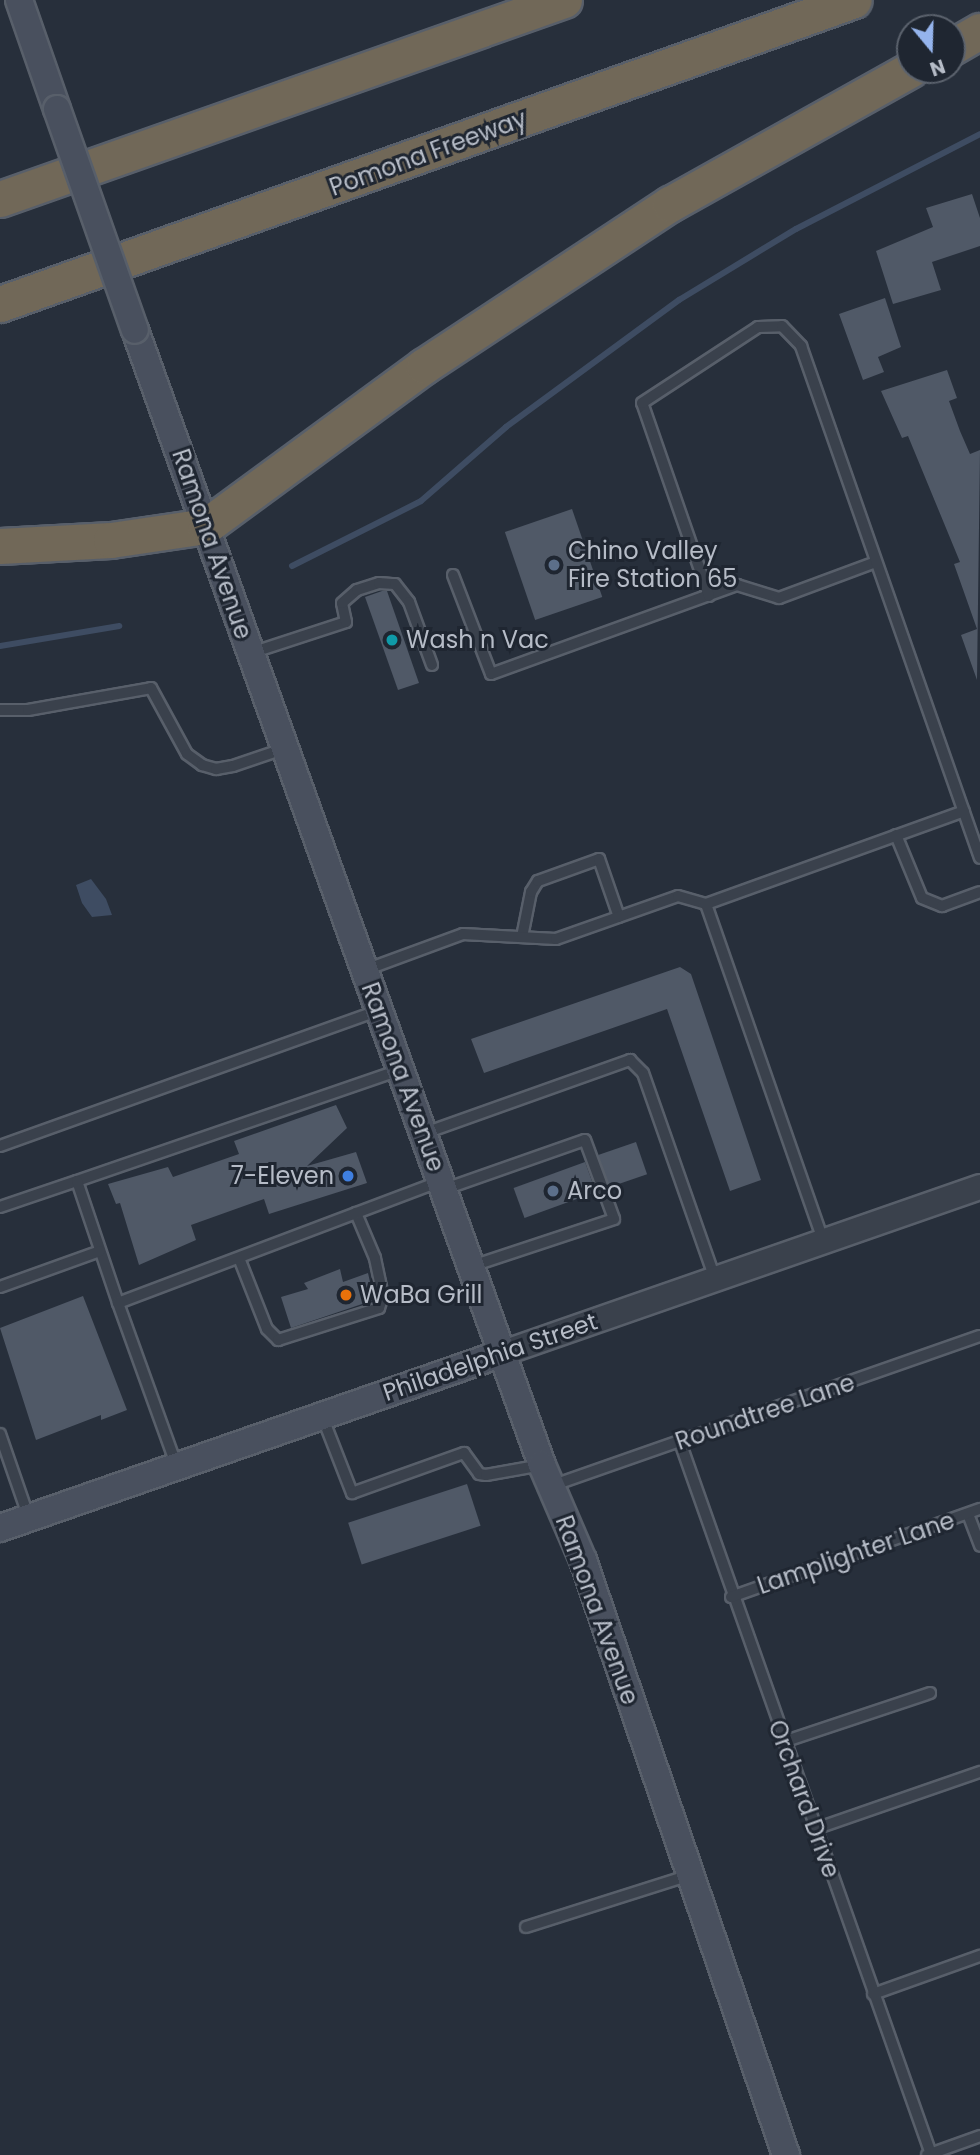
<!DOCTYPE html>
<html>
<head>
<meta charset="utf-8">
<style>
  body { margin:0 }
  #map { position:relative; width:980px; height:2155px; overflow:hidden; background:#272f3b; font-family:Poppins,sans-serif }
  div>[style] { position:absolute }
  .water>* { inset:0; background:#3e4c62 }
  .stream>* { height:6px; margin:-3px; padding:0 3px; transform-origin:3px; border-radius:3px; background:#3e4c62 }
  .building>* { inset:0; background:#505967; transform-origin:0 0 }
  .roads { filter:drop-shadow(2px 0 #585f6a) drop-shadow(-2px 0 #585f6a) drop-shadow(0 2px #585f6a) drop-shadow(0 -2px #585f6a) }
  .service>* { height:10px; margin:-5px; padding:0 5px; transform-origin:5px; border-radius:5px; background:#3a414c }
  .tertiary>* { height:24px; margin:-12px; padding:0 12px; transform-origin:12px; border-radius:12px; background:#3a414c }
  .secondary>* { height:26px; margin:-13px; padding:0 13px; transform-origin:13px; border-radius:13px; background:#49505e }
  .motorway>* { height:35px; margin:-17.5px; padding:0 17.5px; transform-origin:17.5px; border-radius:17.5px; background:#716858 }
  .bridges { filter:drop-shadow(2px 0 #585f6a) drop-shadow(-2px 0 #585f6a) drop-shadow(0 2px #585f6a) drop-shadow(0 -2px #585f6a) }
  .secondary-bridge>* { height:26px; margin:-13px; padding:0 13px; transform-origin:13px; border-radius:13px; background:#49505e }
  .dots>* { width:19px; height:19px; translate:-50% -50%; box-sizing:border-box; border:4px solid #1f2631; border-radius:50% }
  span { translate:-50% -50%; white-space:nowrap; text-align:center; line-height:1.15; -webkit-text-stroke:6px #1f2631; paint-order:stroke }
  .street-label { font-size:24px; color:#b6bcc7 }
  .poi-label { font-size:24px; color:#b6bcc7 }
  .left { translate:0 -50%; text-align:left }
  .right { translate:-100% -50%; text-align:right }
  .north { position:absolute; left:896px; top:14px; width:70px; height:70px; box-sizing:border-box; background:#1f2631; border:2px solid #5b626d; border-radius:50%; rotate:161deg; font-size:19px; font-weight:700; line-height:28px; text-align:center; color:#b6bcc7 }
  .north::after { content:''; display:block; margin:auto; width:24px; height:32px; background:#95b4ed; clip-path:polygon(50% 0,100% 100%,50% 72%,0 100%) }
</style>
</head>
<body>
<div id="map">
  <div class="water">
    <div style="clip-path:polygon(91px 879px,106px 899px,112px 915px,92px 917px,82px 903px,76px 885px)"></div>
  </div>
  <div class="stream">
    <div style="left:292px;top:566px;width:144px;rotate:-26.7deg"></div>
    <div style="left:421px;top:501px;width:113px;rotate:-41deg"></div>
    <div style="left:506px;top:427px;width:215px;rotate:-36.3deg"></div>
    <div style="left:679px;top:300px;width:137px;rotate:-31.3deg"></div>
    <div style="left:796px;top:229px;width:207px;rotate:-27.3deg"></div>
    <div style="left:0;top:646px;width:121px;rotate:-9.5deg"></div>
  </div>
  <div class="building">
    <div style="clip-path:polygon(972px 194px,980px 218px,980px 246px,932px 262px,941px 290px,893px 304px,876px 251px,933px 227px,926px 208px)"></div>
    <div style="clip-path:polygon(885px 298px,901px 347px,878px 357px,884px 372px,863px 380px,839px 314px)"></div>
    <div style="clip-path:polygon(947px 370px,957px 398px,949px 401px,960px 431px,970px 454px,980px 450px,977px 680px,961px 635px,977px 629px,954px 564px,960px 562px,908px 436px,902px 438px,881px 391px)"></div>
    <div style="left:572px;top:509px;width:93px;height:71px;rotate:71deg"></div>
    <div style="clip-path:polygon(382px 591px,387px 591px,419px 683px,398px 690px,365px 597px)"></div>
    <div style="clip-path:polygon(680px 967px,691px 974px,761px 1180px,730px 1191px,667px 1009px,484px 1073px,471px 1039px)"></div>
    <div style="clip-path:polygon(336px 1105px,347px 1128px,307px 1166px,356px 1152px,367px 1183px,269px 1214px,264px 1199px,191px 1225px,196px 1240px,139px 1265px,120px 1203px,116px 1204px,108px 1184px,168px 1167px,173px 1177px,239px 1154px,234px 1141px)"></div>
    <div style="left:636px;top:1142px;width:34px;height:40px;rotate:71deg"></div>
    <div style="left:585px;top:1162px;width:32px;height:76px;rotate:70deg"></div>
    <div style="clip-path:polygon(340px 1269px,343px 1282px,368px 1273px,374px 1300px,291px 1328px,281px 1297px,308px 1289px,304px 1283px)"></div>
    <div style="clip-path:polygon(83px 1296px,127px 1410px,101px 1420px,101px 1415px,36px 1440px,0 1328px)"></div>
    <div style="left:467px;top:1484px;width:44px;height:125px;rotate:72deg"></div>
  </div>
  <div class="roads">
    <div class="service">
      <div style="left:453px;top:575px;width:106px;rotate:69deg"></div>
      <div style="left:491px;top:674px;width:262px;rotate:-19.9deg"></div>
      <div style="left:737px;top:585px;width:44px;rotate:17.2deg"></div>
      <div style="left:779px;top:598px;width:103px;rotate:-20.4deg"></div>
      <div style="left:709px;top:596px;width:204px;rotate:-109.1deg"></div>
      <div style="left:642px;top:403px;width:139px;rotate:-33.2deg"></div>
      <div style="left:758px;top:327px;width:24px;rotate:-2deg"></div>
      <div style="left:782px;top:326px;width:28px;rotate:46deg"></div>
      <div style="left:801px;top:346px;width:542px;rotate:70.73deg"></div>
      <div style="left:251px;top:653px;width:100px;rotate:-18.1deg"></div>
      <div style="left:346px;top:622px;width:19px;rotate:-102deg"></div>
      <div style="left:342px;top:603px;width:20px;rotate:-41deg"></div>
      <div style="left:357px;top:590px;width:23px;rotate:-18deg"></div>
      <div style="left:379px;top:583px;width:16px;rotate:4deg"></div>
      <div style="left:395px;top:584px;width:23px;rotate:52deg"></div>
      <div style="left:409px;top:602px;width:67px;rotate:69.9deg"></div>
      <div style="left:0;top:710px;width:28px"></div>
      <div style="left:28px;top:710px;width:125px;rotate:-10.1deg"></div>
      <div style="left:151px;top:688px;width:75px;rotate:61.4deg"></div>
      <div style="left:187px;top:754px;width:19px;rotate:36deg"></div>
      <div style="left:202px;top:765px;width:15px;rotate:16deg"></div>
      <div style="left:216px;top:769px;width:17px;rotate:-10deg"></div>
      <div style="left:233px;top:766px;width:53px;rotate:-18.8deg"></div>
      <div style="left:896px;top:835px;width:68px;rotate:67.6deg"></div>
      <div style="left:922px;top:898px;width:22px;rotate:22deg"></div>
      <div style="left:942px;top:906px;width:40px;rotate:-20.2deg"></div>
      <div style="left:706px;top:904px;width:356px;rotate:70.8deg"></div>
      <div style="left:522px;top:937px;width:46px;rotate:-78.7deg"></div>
      <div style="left:531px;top:892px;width:13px;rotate:-58deg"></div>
      <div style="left:538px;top:881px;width:65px;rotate:-19.8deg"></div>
      <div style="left:599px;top:859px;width:61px;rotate:71deg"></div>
      <div style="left:365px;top:970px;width:104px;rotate:-20.2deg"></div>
      <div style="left:463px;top:934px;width:93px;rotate:3.1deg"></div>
      <div style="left:556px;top:939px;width:129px;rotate:-19.4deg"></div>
      <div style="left:678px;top:896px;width:29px;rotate:16deg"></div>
      <div style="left:706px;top:904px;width:274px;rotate:-19.8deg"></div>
      <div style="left:425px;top:1133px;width:218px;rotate:-19.6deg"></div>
      <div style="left:630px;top:1060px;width:18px;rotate:45deg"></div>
      <div style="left:643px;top:1073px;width:218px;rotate:70.7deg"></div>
      <div style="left:0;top:1146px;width:400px;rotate:-19.7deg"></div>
      <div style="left:77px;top:1181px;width:342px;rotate:-19deg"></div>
      <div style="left:445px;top:1189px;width:148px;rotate:-19.3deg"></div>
      <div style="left:585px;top:1140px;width:84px;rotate:69.8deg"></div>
      <div style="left:614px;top:1219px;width:150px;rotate:161.7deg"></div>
      <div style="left:0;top:1207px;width:81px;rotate:-18.7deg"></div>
      <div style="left:77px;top:1181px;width:129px;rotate:71.4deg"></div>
      <div style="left:239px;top:1258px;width:76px;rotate:68.5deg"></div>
      <div style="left:267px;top:1329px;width:16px;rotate:45deg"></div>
      <div style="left:278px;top:1340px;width:106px;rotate:-17.6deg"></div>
      <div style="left:379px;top:1308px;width:13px;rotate:-72deg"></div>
      <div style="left:383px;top:1296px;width:39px;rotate:-102deg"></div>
      <div style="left:375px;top:1258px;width:49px;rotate:-112.9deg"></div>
      <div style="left:0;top:1287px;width:106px;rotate:-19.8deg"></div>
      <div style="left:322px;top:1416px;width:83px;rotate:68.7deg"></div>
      <div style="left:352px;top:1493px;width:119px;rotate:-19.7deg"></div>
      <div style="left:464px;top:1453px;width:26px;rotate:54deg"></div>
      <div style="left:479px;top:1474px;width:7px;rotate:8deg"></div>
      <div style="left:486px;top:1475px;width:57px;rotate:-10.1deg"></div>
      <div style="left:0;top:1434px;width:89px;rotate:71deg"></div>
      <div style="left:680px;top:1442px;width:755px;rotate:70.58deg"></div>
      <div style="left:176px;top:1464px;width:171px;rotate:-109.8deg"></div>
      <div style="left:118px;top:1303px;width:342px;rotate:-20.7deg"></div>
      <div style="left:551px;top:1486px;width:454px;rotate:-19.3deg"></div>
      <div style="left:968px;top:1514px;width:34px;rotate:69deg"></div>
      <div style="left:731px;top:1597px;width:264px;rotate:-19.5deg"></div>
      <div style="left:783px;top:1742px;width:155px;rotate:-18.4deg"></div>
      <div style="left:815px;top:1829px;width:175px;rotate:-19.1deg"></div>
      <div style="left:526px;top:1927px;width:172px;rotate:-17.6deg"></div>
      <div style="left:873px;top:1994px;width:114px;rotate:-19.6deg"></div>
      <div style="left:927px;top:2155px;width:56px;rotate:-19.7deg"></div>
    </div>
    <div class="tertiary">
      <div style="left:503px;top:1353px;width:505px;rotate:-19.19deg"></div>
    </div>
    <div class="secondary">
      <div style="left:19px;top:0;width:115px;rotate:70.8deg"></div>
      <div style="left:135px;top:330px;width:1206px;rotate:70.27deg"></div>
      <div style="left:542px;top:1465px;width:103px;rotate:66.7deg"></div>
      <div style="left:583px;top:1560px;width:629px;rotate:71.16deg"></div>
      <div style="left:0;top:1528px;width:533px;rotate:-19.18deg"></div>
    </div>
    <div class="motorway">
      <div style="left:952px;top:47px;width:32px;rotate:-30deg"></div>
      <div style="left:0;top:199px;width:598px;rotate:-19.43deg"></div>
      <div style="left:0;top:304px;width:906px;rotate:-19.59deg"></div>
      <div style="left:0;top:546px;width:111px;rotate:-3.1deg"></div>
      <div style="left:111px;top:540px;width:96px;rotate:-8.4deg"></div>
      <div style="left:206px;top:526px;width:270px;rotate:-36.3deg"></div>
      <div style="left:424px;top:366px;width:295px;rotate:-33.4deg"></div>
      <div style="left:670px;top:204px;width:275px;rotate:-29.2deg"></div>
    </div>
  </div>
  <div class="bridges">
    <div class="secondary-bridge">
      <div style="left:57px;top:109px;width:234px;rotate:70.6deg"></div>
    </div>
  </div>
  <div class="dots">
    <div style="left:554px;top:565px;background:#5c6f8a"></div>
    <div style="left:392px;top:640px;background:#0f9aa8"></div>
    <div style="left:348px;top:1176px;background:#3f7fe0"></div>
    <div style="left:553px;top:1191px;background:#5c6f8a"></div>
    <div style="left:346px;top:1295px;background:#e8710a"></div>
  </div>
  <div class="street-label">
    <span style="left:428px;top:153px;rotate:-20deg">Pomona Freeway</span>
    <span style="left:212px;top:544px;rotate:71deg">Ramona Avenue</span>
    <span style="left:403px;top:1077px;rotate:70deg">Ramona Avenue</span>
    <span style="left:490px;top:1357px;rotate:-19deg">Philadelphia Street</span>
    <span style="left:765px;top:1412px;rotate:-19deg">Roundtree Lane</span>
    <span style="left:856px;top:1553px;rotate:-19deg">Lamplighter Lane</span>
    <span style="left:597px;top:1610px;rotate:70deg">Ramona Avenue</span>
    <span style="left:804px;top:1799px;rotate:70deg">Orchard Drive</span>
  </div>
  <div class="poi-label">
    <span class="left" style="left:568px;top:565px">Chino Valley<br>Fire Station 65</span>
    <span class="left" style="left:406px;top:640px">Wash n Vac</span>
    <span class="right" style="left:334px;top:1176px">7-Eleven</span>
    <span class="left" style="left:567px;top:1191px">Arco</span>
    <span class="left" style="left:360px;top:1295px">WaBa Grill</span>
  </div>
  <div class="north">N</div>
</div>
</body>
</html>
